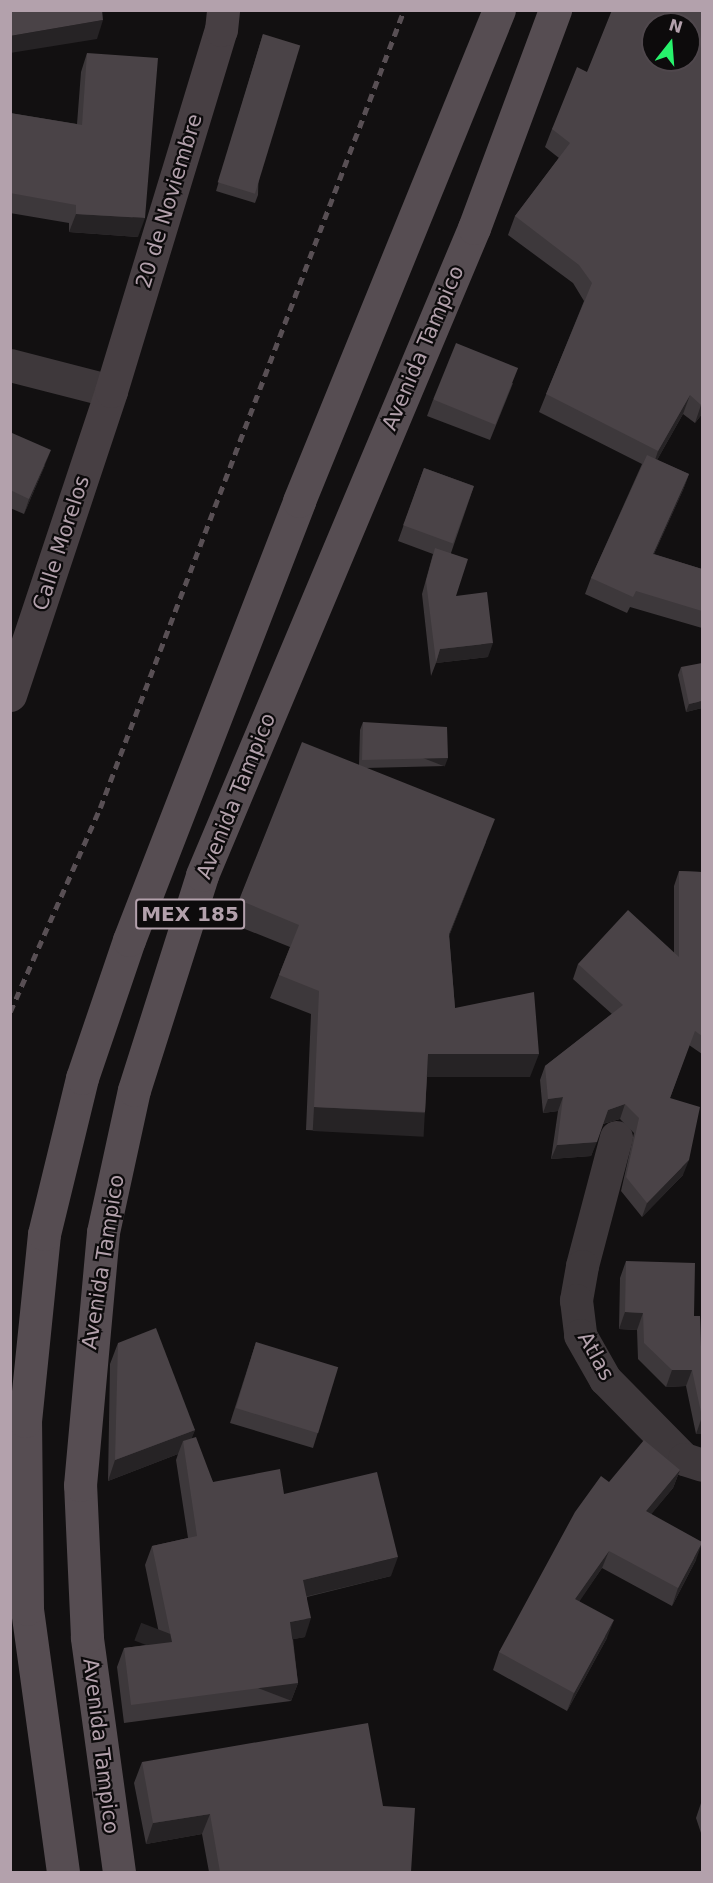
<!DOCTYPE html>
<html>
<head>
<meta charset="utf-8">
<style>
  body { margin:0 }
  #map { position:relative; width:713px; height:1883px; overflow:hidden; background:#121011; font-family:"DejaVu Sans",sans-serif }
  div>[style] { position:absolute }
  .street>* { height:33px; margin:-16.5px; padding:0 16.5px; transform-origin:16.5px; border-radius:16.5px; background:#3e383b }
  .secondary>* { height:33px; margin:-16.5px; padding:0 16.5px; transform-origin:16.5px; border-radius:16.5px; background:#473f43 }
  .primary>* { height:33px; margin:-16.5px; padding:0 16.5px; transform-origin:16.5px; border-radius:16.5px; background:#564d52 }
  .rail>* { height:4.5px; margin-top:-2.25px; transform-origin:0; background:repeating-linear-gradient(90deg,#584f54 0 8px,transparent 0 14px) }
  .wall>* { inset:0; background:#3d383b }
  .shaded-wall>* { inset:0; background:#262325; transform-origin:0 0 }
  .building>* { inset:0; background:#4a4347; transform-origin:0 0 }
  span { translate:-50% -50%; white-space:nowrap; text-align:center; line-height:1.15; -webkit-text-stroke:4.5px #0d0b0c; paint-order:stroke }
  .shield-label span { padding:2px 4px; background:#0d0b0c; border:2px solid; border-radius:4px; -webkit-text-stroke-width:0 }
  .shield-label { font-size:20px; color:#b3a1ac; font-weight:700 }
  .street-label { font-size:21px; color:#b3a1ac }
  .frame { position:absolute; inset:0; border:12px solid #b3a1ac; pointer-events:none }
  .north { position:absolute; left:641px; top:12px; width:60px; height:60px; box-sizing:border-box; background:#0d0b0c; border:2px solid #4f474c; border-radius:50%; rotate:17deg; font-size:16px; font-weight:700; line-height:24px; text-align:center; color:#b3a1ac }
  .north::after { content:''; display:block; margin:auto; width:21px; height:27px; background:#27f26c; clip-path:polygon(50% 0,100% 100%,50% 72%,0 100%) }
</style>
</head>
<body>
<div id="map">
  <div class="street">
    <div style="left:10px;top:365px;width:104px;rotate:14.4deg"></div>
    <div style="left:616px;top:1137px;width:133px;rotate:104.8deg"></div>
    <div style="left:582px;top:1266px;width:35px;rotate:100deg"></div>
    <div style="left:576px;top:1300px;width:35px;rotate:83deg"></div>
    <div style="left:580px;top:1335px;width:51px;rotate:60.4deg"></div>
    <div style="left:605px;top:1379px;width:112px;rotate:45.4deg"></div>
    <div style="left:684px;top:1459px;width:19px;rotate:18deg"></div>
  </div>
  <div class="secondary">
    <div style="left:10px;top:695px;width:320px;rotate:-71.6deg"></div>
    <div style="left:111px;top:391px;width:377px;rotate:-73.1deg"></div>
    <div style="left:221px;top:30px;width:20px;rotate:-84deg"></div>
  </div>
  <div class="primary">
    <div style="left:63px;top:1872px;width:265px;rotate:-97.8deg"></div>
    <div style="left:27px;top:1609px;width:188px;rotate:-90.6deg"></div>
    <div style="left:25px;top:1421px;width:188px;rotate:-84.2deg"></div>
    <div style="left:44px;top:1234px;width:161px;rotate:-76.3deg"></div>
    <div style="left:82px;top:1078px;width:146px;rotate:-71.2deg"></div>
    <div style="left:129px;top:940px;width:471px;rotate:-68.8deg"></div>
    <div style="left:299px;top:501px;width:530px;rotate:-67.84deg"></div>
    <div style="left:119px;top:1872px;width:237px;rotate:-97.8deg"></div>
    <div style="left:87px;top:1637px;width:152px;rotate:-92.6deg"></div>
    <div style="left:80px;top:1485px;width:254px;rotate:-84.8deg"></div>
    <div style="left:103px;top:1232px;width:145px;rotate:-77.7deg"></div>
    <div style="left:134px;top:1090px;width:225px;rotate:-72.4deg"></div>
    <div style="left:202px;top:875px;width:702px;rotate:-67.2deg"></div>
    <div style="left:474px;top:228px;width:233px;rotate:-69.6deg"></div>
  </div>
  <div class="rail">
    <div style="left:10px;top:1012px;width:223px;rotate:-66.2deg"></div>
    <div style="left:100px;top:808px;width:854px;rotate:-69.15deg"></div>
  </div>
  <div class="wall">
    <div style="clip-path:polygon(655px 10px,702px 414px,695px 423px,683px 414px,657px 460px,689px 474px,683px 490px,654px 554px,702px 569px,702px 628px,630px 607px,627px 613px,585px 594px,591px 578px,642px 464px,539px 412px,584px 301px,573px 283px,508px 235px,515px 216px,559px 158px,545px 147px,552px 129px,587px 72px)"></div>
    <div style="clip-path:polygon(263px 34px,258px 195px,255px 203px,216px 191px)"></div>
    <div style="clip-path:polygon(87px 53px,138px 237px,69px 232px,69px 223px,10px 213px,10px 113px,77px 124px,81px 72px)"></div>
    <div style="clip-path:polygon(513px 383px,490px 440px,427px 416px,433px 400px)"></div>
    <div style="clip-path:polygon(10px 436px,45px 465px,24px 514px,10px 508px)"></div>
    <div style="clip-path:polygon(424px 468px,474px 486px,451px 553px,456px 596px,488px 657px,436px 663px,431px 676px,422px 594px,433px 554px,398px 541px)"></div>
    <div style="clip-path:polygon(681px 667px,702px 708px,686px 712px,678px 675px)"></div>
    <div style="clip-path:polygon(363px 722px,445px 766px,366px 768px,486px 842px,449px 936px,455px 1008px,530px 1077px,427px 1077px,425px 1112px,417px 1135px,306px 1130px,311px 1014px,270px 998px,290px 947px,230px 923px,239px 900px,359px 765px,360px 730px)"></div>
    <div style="clip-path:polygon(679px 871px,702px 872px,702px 1054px,689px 1045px,670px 1098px,683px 1175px,642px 1217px,621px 1191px,634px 1133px,620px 1119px,603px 1124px,591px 1156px,551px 1159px,558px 1111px,543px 1113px,540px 1080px,545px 1066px,612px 1014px,573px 979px,578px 964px,674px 953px,674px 886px)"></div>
    <div style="clip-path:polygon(626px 1261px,694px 1316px,700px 1316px,702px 1434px,696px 1434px,686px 1386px,666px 1387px,638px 1359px,637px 1330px,619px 1329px,620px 1278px)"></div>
    <div style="clip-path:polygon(256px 1342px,318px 1432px,313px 1448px,230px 1423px)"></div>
    <div style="clip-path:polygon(118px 1343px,195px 1430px,191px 1438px,213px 1482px,284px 1494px,391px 1576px,307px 1597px,305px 1637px,293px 1639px,298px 1683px,291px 1701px,124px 1723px,117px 1667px,124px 1648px,161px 1643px,145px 1565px,152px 1546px,188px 1538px,176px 1460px,178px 1454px,108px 1481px,110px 1364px)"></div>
    <div style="clip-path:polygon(680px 1470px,673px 1488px,651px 1514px,696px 1560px,672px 1606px,602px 1568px,579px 1601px,607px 1638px,567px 1711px,493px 1670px,499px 1652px)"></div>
    <div style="clip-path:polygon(142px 1762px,383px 1806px,411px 1872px,209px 1872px,202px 1834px,146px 1844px,134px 1783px)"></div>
    <div style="clip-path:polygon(702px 1800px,702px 1836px,696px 1818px)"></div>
  </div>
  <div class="shaded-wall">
    <div style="clip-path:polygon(103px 20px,97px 39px,10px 53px,10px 36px)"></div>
    <div style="clip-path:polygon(76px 214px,145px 218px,138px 237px,69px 232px)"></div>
    <div style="clip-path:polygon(690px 395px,683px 414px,652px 469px,658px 451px)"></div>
    <div style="clip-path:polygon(702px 404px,702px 414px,695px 423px,701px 405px)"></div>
    <div style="clip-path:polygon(51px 450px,45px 465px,24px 514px,29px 499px)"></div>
    <div style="clip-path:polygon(689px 474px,683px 490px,647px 569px,653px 554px)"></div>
    <div style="clip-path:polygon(493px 643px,488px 657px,436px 663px,440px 649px)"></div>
    <div style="clip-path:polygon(702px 701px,702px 708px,686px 712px,689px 704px)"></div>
    <div style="left:448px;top:758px;width:9px;height:86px;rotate:111deg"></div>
    <div style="clip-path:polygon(495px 819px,441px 957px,449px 934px)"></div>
    <div style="clip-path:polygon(428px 1054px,539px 1054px,530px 1077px,419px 1077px)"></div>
    <div style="clip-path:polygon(563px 1097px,558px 1111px,543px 1113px,548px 1099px)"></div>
    <div style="clip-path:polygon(625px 1104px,620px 1119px,602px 1124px,608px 1110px)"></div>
    <div style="left:314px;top:1107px;width:111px;height:24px;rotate:3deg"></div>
    <div style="clip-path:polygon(597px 1142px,591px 1156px,551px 1159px,557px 1145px)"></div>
    <div style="clip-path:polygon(689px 1160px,683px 1175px,642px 1217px,647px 1203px)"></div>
    <div style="clip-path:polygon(625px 1312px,643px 1313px,637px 1330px,619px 1329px)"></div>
    <div style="clip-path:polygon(672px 1370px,692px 1370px,686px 1386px,666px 1387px)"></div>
    <div style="clip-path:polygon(702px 1417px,702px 1434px,696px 1434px)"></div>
    <div style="clip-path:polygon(195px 1430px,187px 1451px,183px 1441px,178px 1454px,108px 1481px,115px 1460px)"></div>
    <div style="clip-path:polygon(680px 1470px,673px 1488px,639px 1529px,646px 1511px)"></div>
    <div style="clip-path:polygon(702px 1543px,696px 1560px,672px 1606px,678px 1588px)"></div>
    <div style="clip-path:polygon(609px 1551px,602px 1568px,569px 1617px,575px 1599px)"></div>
    <div style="clip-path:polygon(398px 1557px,391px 1576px,296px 1599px,303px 1580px)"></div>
    <div style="clip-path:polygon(311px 1618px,305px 1637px,284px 1641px,290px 1622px)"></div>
    <div style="clip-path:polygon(614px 1620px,607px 1638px,567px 1711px,574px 1693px)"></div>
    <div style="left:298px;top:1683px;width:19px;height:168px;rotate:111deg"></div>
    <div style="clip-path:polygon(210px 1814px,202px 1834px,146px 1844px,153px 1823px)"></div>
  </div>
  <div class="building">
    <div style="clip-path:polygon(10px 10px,102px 10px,103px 20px,10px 36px)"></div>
    <div style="clip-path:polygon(evenodd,612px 10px,655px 10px,659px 12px,660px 10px,702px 10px,702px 404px,701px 405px,690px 395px,658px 451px,546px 394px,592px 283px,579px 265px,515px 216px,570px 143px,552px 129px,577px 67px,587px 72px,612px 10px,653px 24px,689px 24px,689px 60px,653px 60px,653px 24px)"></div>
    <div style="left:263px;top:34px;width:39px;height:155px;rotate:17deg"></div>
    <div style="clip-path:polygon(87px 53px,158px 58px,145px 218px,76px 214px,76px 205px,10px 193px,10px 113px,82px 125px)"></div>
    <div style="left:456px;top:343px;width:67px;height:61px;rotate:22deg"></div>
    <div style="clip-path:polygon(12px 433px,51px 450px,29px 499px,10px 490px,10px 436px)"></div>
    <div style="clip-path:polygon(647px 455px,689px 474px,653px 554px,702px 569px,702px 611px,636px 591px,633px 597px,591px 578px)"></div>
    <div style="left:424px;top:468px;width:53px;height:61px;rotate:20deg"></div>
    <div style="clip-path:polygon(435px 548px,468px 559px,456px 596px,487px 592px,493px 643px,440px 649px,436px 662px,426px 581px)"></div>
    <div style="clip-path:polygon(702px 663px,702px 701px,689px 704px,681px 667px)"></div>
    <div style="clip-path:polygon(363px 722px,447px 727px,448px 758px,362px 760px)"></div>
    <div style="clip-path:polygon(302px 742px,495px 819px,449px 934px,455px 1008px,534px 992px,539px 1054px,428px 1054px,425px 1112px,314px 1107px,319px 991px,279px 975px,299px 925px,239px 900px)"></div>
    <div style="clip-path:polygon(679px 871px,702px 872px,702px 1036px,695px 1031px,670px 1098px,700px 1107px,689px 1160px,647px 1203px,626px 1177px,639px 1118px,625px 1104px,608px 1110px,597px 1142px,557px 1145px,563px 1097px,548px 1099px,545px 1066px,623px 1005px,578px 964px,628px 910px,679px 957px)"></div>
    <div style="clip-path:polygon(626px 1261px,695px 1263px,694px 1316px,700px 1316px,701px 1347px,702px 1347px,702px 1417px,692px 1370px,672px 1370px,644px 1343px,643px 1313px,625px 1312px)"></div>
    <div style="clip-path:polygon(156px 1328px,195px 1430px,115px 1460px,118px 1343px)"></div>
    <div style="left:256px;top:1342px;width:86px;height:69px;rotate:17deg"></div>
    <div style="clip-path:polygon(196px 1437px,213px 1482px,280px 1469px,284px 1494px,377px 1472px,398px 1557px,303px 1580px,311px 1618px,290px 1622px,298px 1683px,131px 1705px,124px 1648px,172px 1642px,152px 1546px,197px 1536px,183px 1441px)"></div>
    <div style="clip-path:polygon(644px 1440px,680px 1470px,646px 1511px,702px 1542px,702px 1543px,678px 1588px,609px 1551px,575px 1599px,614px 1620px,574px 1693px,499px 1652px,575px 1512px,601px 1476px,609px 1482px)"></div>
    <div style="clip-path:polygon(368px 1723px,383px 1806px,415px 1808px,411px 1872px,220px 1872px,210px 1814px,153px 1823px,142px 1762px)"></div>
  </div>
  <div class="shield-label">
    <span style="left:190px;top:914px">MEX 185</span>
  </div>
  <div class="street-label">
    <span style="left:169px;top:201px;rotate:-73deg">20 de Noviembre</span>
    <span style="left:423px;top:348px;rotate:-67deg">Avenida Tampico</span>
    <span style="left:61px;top:543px;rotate:-72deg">Calle Morelos</span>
    <span style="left:236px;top:796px;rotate:-68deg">Avenida Tampico</span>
    <span style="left:103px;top:1262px;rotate:-81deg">Avenida Tampico</span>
    <span style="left:596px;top:1356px;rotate:61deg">Atlas</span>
    <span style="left:101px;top:1746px;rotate:83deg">Avenida Tampico</span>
  </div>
  <div class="frame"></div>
  <div class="north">N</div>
</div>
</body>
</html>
